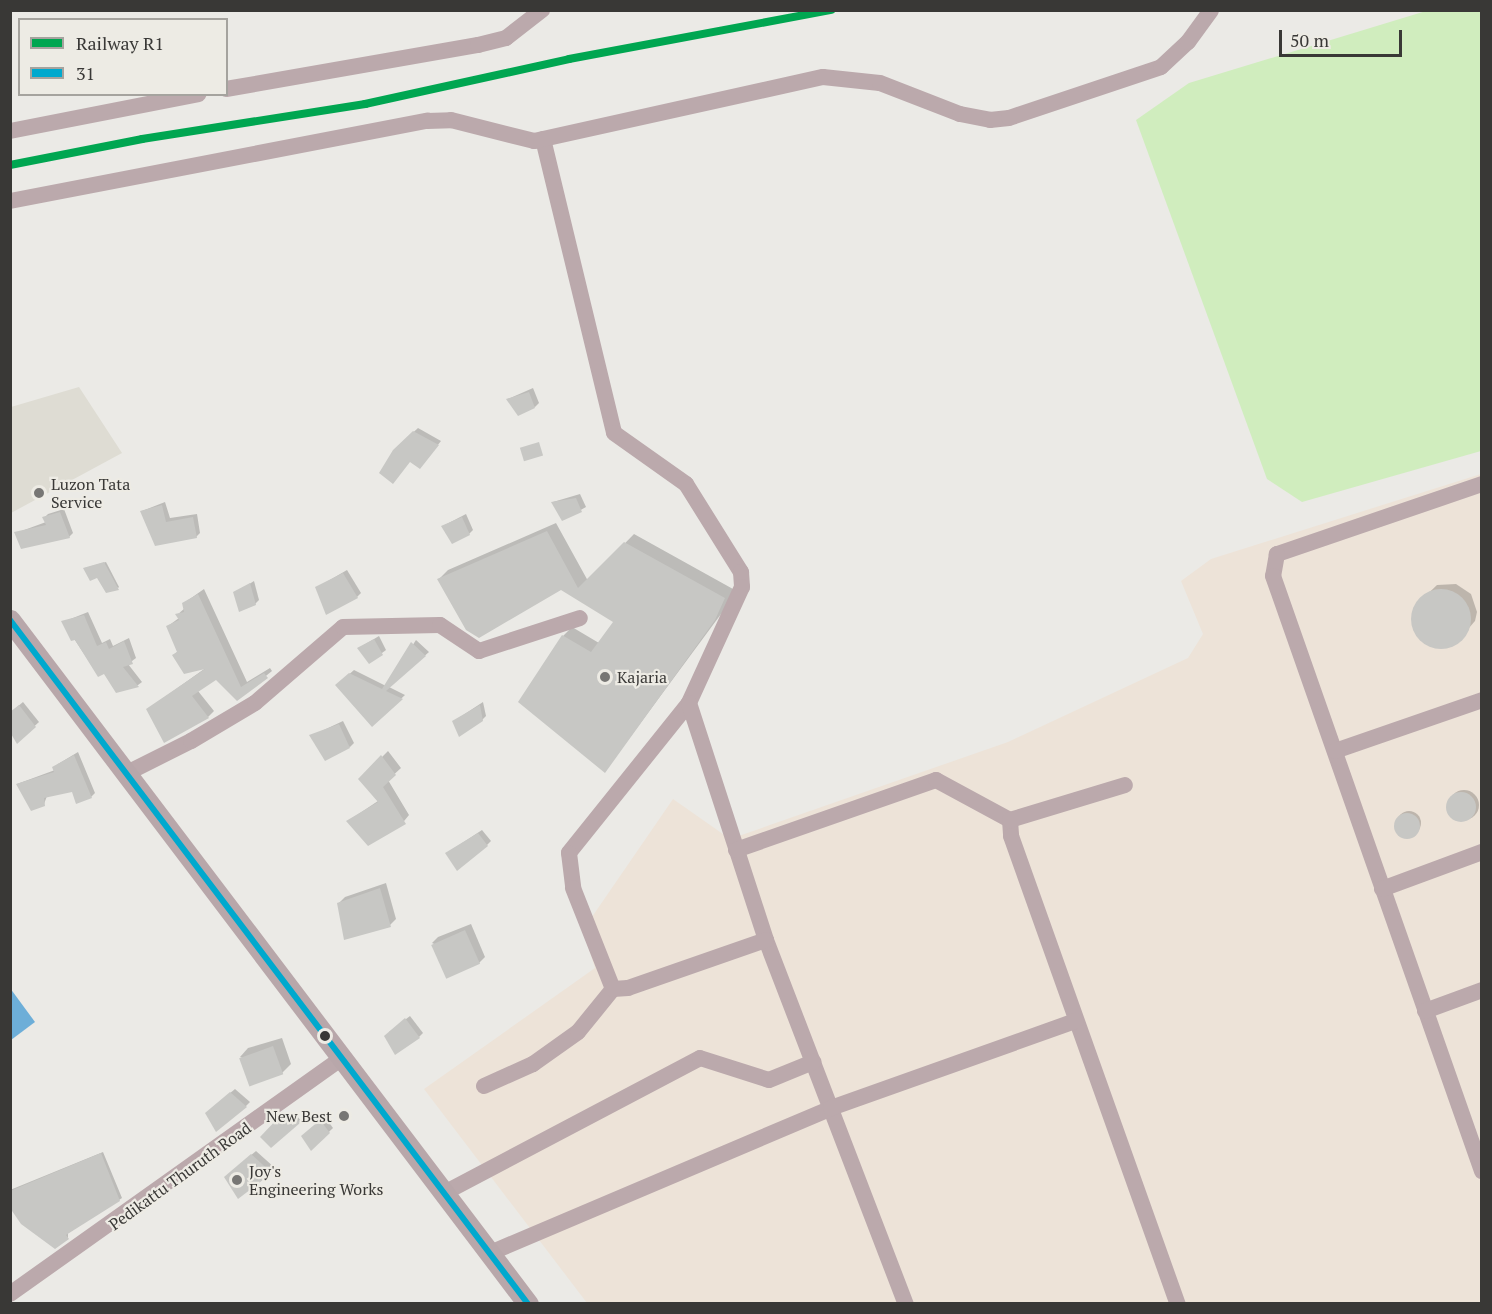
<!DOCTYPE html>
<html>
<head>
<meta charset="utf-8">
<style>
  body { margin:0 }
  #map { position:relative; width:1492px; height:1314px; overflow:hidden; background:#ebeae6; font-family:"PT Serif",serif }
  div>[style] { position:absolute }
  .built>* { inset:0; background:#dedcd3 }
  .industrial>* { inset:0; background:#ede3d8 }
  .green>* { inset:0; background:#d0edbe }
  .water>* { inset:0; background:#6daed8 }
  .shadow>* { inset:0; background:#0003 }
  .round { border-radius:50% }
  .building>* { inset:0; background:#c7c7c4; transform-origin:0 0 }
  .minor>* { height:16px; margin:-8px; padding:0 8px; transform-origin:8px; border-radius:8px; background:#bba9ac }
  .major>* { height:21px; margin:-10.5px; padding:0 10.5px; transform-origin:10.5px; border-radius:10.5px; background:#b8a7aa }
  .bus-1>* { height:6px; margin:-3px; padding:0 3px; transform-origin:3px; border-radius:3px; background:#00a9ce }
  .rail-1>* { height:8px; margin:-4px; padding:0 4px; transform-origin:4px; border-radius:4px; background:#00a651 }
  .dots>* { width:16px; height:16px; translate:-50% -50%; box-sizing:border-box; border:3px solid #edebe4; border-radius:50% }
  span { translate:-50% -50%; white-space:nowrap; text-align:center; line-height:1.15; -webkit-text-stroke:4.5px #edebe4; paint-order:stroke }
  .poi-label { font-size:16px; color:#393836 }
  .left { translate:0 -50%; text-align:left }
  .right { translate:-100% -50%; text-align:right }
  .street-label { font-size:16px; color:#393836 }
  .frame { position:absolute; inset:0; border:12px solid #393836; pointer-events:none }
  .legend { position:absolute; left:18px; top:18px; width:210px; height:78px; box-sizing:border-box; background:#edebe4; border:2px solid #a5a39e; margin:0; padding:8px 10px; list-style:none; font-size:18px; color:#393836 }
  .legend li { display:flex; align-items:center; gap:12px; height:30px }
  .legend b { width:30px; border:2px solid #a5a39e }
  .scale { position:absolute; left:1279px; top:30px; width:123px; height:27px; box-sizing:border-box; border:3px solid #393836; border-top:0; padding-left:8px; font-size:18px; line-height:21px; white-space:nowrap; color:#393836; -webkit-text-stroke:4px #edebe4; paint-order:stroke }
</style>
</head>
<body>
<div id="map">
  <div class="built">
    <div style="clip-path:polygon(79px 387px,122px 453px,11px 513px,11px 407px)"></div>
  </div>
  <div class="industrial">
    <div style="clip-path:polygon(1481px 474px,1481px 1303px,587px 1303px,424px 1089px,595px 968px,583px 930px,673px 799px,730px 839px,1008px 742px,1188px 658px,1203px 634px,1181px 581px,1211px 559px)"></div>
  </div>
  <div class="green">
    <div style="clip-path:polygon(1426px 11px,1481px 11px,1481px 451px,1302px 502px,1267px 479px,1136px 120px,1189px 83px)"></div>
  </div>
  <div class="water">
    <div style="clip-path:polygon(10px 988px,35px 1022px,11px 1040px,10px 1040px)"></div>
  </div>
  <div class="shadow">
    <div style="clip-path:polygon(533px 388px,539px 403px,535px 407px,508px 399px)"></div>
    <div style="clip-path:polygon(418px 428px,441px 441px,423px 463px,394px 450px)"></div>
    <div style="clip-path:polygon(580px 494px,586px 507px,563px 520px,553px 502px)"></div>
    <div style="clip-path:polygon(165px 502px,170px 518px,197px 514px,200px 533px,196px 537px,142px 511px)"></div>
    <div style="clip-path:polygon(64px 509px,73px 533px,69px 537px,16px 533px,46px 522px,44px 518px,48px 514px)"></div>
    <div style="clip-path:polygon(466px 514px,473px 530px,469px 534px,443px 526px)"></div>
    <div style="clip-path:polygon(556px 523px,588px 581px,634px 534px,733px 589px,724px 610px,605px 771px,563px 636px,572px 627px,599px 643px,615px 621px,561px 589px,439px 579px,448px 570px)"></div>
    <div style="clip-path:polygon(106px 562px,119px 587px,118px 588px,85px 568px)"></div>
    <div style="clip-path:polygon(347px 570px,361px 593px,357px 597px,316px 588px)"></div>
    <div style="clip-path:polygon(254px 581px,259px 600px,255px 604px,235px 593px)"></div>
    <div style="clip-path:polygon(1456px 584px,1471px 594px,1477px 612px,1475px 621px,1456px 643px,1429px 645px,1415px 632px,1412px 614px,1416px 605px,1437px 585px)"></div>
    <div style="clip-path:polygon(204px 589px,247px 682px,270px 668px,272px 671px,237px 699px,216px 678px,198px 691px,214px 711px,208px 717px,148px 709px,207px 667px,174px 655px,178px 651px,168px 626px,179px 618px,177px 615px,185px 608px,184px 603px)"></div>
    <div style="clip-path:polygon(88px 612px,102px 643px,110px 639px,113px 646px,129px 638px,136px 658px,128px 664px,142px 682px,138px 685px,116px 691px,104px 673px,98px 675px,63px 622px)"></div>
    <div style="clip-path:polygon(379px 636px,386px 650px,382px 653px,359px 648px)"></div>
    <div style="clip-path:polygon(416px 640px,429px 652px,389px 687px,405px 695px,373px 725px,337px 685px,354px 670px,386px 686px)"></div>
    <div style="clip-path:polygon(23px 702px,39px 722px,17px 742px,10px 713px)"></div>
    <div style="clip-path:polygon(483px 702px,486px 716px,482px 720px,454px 721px)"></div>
    <div style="clip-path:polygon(343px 721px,354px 743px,350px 747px,311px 736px)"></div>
    <div style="clip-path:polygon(388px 751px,401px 768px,388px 780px,409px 815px,400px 826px,348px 821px,378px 801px,360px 779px)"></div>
    <div style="clip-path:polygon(78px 752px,95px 793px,91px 797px,73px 790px,47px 796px,44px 804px,17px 784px,55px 770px,58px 764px)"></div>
    <div class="round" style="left:1449px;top:790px;width:30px;height:30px"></div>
    <div class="round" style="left:1397px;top:811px;width:24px;height:24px"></div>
    <div style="clip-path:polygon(482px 830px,491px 841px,487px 845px,447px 853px)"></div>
    <div style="clip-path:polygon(386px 883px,396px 919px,390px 925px,339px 903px,345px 897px)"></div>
    <div style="clip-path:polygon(471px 924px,485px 957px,479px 963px,432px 943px,438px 937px)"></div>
    <div style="clip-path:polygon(410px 1016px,423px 1033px,419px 1037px,389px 1032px)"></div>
    <div style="clip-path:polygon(282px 1038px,291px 1064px,282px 1073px,240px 1057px,248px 1048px)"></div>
    <div style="clip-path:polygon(235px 1089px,250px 1102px,246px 1106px,211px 1109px)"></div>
    <div style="clip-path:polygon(294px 1112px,301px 1121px,271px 1146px,281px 1117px)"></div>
    <div style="clip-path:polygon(325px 1117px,333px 1128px,311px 1149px,307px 1132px)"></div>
    <div style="clip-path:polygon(256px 1151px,275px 1168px,239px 1197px,230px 1173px)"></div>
    <div style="clip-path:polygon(103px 1152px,122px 1198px,68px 1233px,68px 1238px,10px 1205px,10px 1190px)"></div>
  </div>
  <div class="building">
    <div style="clip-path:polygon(529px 392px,535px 408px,518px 416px,506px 399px)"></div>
    <div style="clip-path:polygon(413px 431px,439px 445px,420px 469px,410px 462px,393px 484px,379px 473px,393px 450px)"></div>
    <div style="left:539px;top:442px;width:14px;height:20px;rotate:73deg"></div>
    <div style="clip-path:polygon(576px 498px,582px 512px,562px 521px,551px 502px)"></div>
    <div style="clip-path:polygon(162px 505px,166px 522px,193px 517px,197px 538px,155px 546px,140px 511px)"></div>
    <div style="clip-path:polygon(60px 512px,70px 538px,21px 549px,14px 532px,46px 525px,42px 517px)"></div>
    <div style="clip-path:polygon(462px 517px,470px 535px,452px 544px,441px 526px)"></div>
    <div style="clip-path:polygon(547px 531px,578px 588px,624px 542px,725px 598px,715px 620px,605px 773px,518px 702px,562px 635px,591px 652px,613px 622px,561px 590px,479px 638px,466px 630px,437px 579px)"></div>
    <div style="clip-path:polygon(104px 562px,119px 590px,106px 593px,97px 578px,90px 581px,83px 568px)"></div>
    <div style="clip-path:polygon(343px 573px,358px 598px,326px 615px,315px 587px)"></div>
    <div style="clip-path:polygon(250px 583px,256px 605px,239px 612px,233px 592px)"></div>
    <div class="round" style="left:1411px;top:589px;width:60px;height:60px"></div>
    <div style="clip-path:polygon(198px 594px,241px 687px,264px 673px,268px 678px,237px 701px,216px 680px,192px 696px,209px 718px,164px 743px,146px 709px,205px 669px,184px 674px,172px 655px,177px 652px,166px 626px,179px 620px,175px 614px,184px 612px,182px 603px)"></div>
    <div style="clip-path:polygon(84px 615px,97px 646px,106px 642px,109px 649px,124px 641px,133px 664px,123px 667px,139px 687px,116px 693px,104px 674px,98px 677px,75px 640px,71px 641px,61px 621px)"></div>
    <div style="clip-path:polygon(374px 639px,383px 655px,369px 664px,357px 648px)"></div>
    <div style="clip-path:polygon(411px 642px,426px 656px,386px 691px,403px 699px,372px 727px,335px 685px,349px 673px,382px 689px)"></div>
    <div style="clip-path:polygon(19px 705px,36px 727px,17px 744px,10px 732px,10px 712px)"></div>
    <div style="clip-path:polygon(480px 705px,483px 721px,459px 737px,452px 721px)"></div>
    <div style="clip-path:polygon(339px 724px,350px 748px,325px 761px,309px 735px)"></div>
    <div style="clip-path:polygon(74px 755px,92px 798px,76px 804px,72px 792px,44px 798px,45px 806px,31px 811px,16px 784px,54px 772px,52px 767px)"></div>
    <div style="clip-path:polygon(381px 755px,396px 775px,383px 787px,406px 824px,368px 846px,346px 821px,378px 802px,358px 779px)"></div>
    <div class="round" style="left:1446px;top:792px;width:30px;height:30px"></div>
    <div class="round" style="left:1394px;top:813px;width:26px;height:26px"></div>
    <div style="clip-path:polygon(478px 833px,488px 846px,457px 871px,445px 853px)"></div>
    <div style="clip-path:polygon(380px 888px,391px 927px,344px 940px,337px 903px)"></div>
    <div style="left:465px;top:930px;width:37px;height:37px;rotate:66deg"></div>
    <div style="clip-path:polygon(405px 1018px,420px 1038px,395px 1055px,384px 1036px)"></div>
    <div style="left:273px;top:1046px;width:30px;height:36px;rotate:70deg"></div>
    <div style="clip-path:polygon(230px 1092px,247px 1107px,216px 1132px,205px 1113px)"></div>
    <div style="clip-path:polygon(292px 1112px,300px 1123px,271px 1148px,260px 1137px,278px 1118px)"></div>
    <div style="clip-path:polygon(320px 1120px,330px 1133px,311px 1151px,301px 1136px)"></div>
    <div style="clip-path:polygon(101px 1153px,120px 1201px,66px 1235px,69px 1239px,55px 1249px,21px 1224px,10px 1208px,10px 1191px)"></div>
    <div style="clip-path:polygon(251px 1154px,272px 1173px,238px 1199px,224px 1177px)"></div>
  </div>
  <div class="minor">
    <div style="left:226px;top:89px;width:256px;rotate:-9.9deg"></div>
    <div style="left:478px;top:45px;width:29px;rotate:-14deg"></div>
    <div style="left:506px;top:38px;width:46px;rotate:-37.9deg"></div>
    <div style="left:10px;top:131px;width:192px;rotate:-11.1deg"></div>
    <div style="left:543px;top:139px;width:302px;rotate:76.4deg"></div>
    <div style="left:614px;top:433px;width:88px;rotate:35.3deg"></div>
    <div style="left:686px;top:484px;width:104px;rotate:58deg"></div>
    <div style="left:741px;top:572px;width:15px;rotate:86deg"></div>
    <div style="left:742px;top:587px;width:128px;rotate:114.6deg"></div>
    <div style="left:689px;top:703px;width:192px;rotate:128.7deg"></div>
    <div style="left:569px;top:853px;width:35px;rotate:83deg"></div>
    <div style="left:573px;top:888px;width:109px;rotate:68.4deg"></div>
    <div style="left:10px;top:201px;width:425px;rotate:-10.9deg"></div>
    <div style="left:427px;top:121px;width:24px;rotate:-2deg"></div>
    <div style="left:451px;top:120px;width:86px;rotate:14.2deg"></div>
    <div style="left:534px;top:141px;width:296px;rotate:-12.5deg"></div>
    <div style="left:823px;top:77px;width:57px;rotate:6deg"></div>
    <div style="left:880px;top:83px;width:86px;rotate:21.2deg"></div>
    <div style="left:960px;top:114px;width:31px;rotate:11deg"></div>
    <div style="left:990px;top:120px;width:19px;rotate:-6deg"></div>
    <div style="left:1009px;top:118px;width:160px;rotate:-18.5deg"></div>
    <div style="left:1161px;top:67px;width:37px;rotate:-43deg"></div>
    <div style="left:1188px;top:42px;width:39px;rotate:-54deg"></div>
    <div style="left:1482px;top:484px;width:217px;rotate:161.1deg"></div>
    <div style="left:1277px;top:554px;width:22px;rotate:100deg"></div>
    <div style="left:1273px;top:576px;width:631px;rotate:70.65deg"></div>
    <div style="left:689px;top:703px;width:249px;rotate:72deg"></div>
    <div style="left:766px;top:940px;width:390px;rotate:69deg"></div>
    <div style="left:1335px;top:751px;width:156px;rotate:-19.1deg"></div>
    <div style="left:125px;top:774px;width:74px;rotate:-26.6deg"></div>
    <div style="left:191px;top:741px;width:74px;rotate:-30.7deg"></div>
    <div style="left:255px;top:703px;width:116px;rotate:-40.8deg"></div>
    <div style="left:343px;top:627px;width:97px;rotate:-1.2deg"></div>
    <div style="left:440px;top:625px;width:47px;rotate:33.7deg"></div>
    <div style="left:479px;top:651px;width:106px;rotate:-18.1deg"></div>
    <div style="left:1010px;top:820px;width:16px;rotate:86deg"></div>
    <div style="left:1011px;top:836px;width:497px;rotate:70.4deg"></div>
    <div style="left:736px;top:850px;width:212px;rotate:-19.3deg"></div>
    <div style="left:936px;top:780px;width:84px;rotate:28.4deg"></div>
    <div style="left:1010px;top:820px;width:120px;rotate:-16.9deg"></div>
    <div style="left:1382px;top:889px;width:107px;rotate:-20.3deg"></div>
    <div style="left:1425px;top:1011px;width:61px;rotate:-20.2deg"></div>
    <div style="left:484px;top:1086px;width:54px;rotate:-24.2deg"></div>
    <div style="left:533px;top:1064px;width:55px;rotate:-35.4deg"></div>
    <div style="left:578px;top:1032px;width:55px;rotate:-50.9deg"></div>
    <div style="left:613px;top:989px;width:15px;rotate:-4deg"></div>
    <div style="left:628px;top:988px;width:146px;rotate:-19.2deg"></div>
    <div style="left:446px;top:1192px;width:287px;rotate:-27.8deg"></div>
    <div style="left:700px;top:1058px;width:72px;rotate:17.7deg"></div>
    <div style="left:769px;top:1080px;width:48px;rotate:-22.2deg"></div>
    <div style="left:490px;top:1253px;width:371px;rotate:-23deg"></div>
    <div style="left:831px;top:1108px;width:260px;rotate:-19.6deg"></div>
    <div style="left:10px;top:1294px;width:409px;rotate:-35.4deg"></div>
  </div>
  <div class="major">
    <div style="left:10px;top:620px;width:858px;rotate:52.86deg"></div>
  </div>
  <div class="bus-1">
    <div style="left:10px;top:620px;width:858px;rotate:52.86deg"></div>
  </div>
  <div class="rail-1">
    <div style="left:10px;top:165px;width:135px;rotate:-11.1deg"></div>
    <div style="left:142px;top:139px;width:226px;rotate:-8.9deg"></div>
    <div style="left:365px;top:104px;width:209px;rotate:-12.4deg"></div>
    <div style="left:569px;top:59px;width:267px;rotate:-10.6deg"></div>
  </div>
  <div class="dots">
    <div style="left:39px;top:493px;background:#777674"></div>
    <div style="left:605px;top:677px;background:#777674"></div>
    <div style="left:325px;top:1036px;background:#393836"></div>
    <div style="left:344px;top:1116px;background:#777674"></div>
    <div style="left:237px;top:1180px;background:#777674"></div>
  </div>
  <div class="poi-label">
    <span class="left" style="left:51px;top:493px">Luzon Tata<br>Service</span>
    <span class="left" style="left:617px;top:677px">Kajaria</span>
    <span class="right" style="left:332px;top:1116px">New Best</span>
    <span class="left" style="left:249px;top:1180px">Joy's<br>Engineering Works</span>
  </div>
  <div class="street-label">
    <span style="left:180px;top:1176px;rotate:-36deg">Pedikattu Thuruth Road</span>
  </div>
  <div class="frame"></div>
  <ul class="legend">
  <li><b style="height:8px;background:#00a651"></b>Railway R1</li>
  <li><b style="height:8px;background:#00a9ce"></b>31</li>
  </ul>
  <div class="scale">50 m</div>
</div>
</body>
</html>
